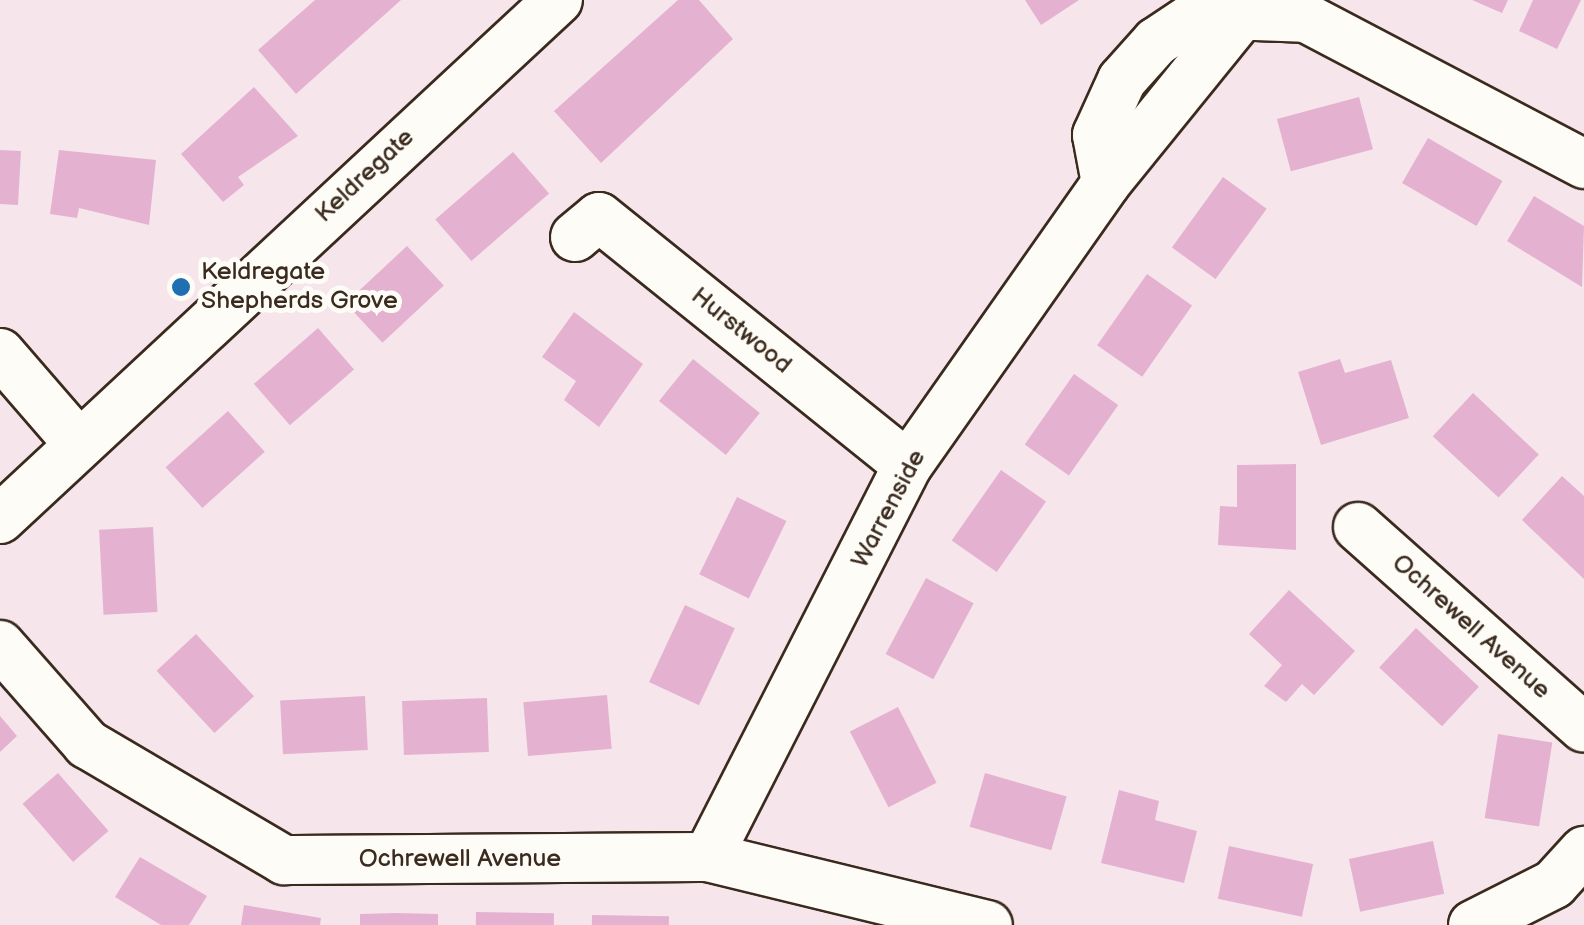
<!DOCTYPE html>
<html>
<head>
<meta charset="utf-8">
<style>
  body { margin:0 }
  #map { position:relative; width:1584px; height:925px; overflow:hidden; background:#f6e6eb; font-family:"Balsamiq Sans",sans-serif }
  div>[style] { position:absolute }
  .building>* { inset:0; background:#e4b2d0; transform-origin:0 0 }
  .roads { filter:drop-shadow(2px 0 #3b2a1e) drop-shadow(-2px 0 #3b2a1e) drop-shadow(0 2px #3b2a1e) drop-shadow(0 -2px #3b2a1e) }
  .minor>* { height:48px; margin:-24px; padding:0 24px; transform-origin:24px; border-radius:24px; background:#fdfcf7 }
  .dots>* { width:28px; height:28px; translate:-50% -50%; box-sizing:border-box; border:5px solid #fdfcf7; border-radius:50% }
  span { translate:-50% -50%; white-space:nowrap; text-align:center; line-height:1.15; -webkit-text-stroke:10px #fdfcf7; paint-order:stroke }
  .street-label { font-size:25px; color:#3b2a1e }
  .poi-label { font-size:25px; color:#3b2a1e }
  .left { translate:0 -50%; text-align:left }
</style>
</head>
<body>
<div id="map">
  <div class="building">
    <div style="clip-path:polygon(315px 0,401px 0,296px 94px,258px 50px)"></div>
    <div style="clip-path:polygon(678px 0,699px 0,733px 39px,601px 163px,554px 111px)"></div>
    <div style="clip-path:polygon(1025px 0,1079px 0,1041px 25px)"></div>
    <div style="clip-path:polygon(1472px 0,1508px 0,1502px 13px)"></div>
    <div style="clip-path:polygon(1533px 0,1581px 0,1557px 49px,1519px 31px)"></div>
    <div style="clip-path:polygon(254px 87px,298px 136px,238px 177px,244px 185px,223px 202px,181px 154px)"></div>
    <div style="left:1359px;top:97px;width:54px;height:85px;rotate:75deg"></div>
    <div style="left:1428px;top:138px;width:86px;height:52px;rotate:30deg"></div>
    <div style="clip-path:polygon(0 150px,21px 151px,18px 205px,0 204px)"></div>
    <div style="clip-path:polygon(59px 150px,156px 160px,149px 225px,79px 208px,77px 218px,50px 214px)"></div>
    <div style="left:513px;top:152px;width:55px;height:103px;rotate:49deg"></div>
    <div style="left:1223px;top:177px;width:54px;height:87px;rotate:36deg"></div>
    <div style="clip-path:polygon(1534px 196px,1584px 226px,1582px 287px,1507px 241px)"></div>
    <div style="left:407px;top:246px;width:54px;height:84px;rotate:47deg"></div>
    <div style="left:1147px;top:274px;width:55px;height:87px;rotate:35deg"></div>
    <div style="clip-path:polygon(574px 312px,643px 364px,599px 427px,564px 400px,576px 381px,542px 357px)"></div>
    <div style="left:318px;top:328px;width:55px;height:85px;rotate:49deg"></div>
    <div style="left:693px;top:359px;width:86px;height:54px;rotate:39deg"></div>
    <div style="clip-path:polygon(1340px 359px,1345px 373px,1391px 360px,1409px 418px,1321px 445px,1298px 372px)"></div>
    <div style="left:1074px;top:374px;width:54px;height:86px;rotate:35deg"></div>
    <div style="left:1473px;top:393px;width:90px;height:59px;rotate:43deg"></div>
    <div style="left:228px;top:411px;width:55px;height:84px;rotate:48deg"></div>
    <div style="clip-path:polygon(1296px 464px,1296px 550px,1218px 545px,1220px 506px,1237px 507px,1237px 465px)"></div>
    <div style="left:1001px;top:470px;width:55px;height:86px;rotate:35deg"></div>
    <div style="clip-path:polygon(1562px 476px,1584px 496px,1584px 579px,1522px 520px)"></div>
    <div style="left:737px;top:497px;width:55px;height:86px;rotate:26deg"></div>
    <div style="left:153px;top:527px;width:85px;height:54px;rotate:87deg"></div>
    <div style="left:926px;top:578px;width:54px;height:86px;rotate:28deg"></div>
    <div style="clip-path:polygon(1289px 590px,1355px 651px,1314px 695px,1302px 684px,1286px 702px,1264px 686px,1282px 665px,1249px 634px)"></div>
    <div style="left:685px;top:605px;width:55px;height:85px;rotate:25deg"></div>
    <div style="left:1416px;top:628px;width:86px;height:54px;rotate:43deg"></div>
    <div style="left:196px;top:634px;width:85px;height:54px;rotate:47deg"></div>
    <div style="left:607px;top:695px;width:54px;height:84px;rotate:85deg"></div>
    <div style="left:365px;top:696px;width:54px;height:85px;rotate:87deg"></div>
    <div style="left:487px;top:698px;width:54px;height:85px;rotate:88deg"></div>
    <div style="left:898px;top:707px;width:85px;height:54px;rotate:63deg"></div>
    <div style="clip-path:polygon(0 716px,17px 736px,0 752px)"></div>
    <div style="left:1498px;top:734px;width:55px;height:85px;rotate:9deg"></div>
    <div style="left:58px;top:773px;width:77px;height:47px;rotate:49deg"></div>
    <div style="left:985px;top:773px;width:85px;height:56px;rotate:16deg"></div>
    <div style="clip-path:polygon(1119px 790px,1159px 801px,1155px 820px,1197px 831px,1184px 883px,1101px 863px)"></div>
    <div style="left:1433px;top:841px;width:54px;height:86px;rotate:78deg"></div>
    <div style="left:1229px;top:846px;width:86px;height:54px;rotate:12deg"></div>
    <div style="clip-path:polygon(140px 857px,207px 896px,189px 925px,161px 925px,115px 897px)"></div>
    <div style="clip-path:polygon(244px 905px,321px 918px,320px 925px,241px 925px)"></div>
    <div style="left:476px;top:912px;width:78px;height:13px;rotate:1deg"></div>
    <div style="clip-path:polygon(396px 913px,438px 914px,438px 925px,360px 925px,360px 914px)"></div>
    <div style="left:592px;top:915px;width:77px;height:10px;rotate:1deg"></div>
  </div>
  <div class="roads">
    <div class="minor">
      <div style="left:1106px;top:183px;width:223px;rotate:-51deg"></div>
      <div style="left:575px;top:237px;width:31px;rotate:-40deg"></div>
      <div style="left:599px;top:217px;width:396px;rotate:38.8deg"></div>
      <div style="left:0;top:353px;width:119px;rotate:49.1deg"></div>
      <div style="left:0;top:519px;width:762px;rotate:-42.93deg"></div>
      <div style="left:1358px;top:527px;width:302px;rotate:41.6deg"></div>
      <div style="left:0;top:645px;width:132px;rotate:48.7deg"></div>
      <div style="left:87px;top:744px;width:229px;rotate:30.5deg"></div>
      <div style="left:284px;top:860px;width:424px;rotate:-0.4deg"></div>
      <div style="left:708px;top:857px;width:288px;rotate:13.7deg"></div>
      <div style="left:708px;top:857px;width:440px;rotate:-63deg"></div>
      <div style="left:908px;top:465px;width:345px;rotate:-54.9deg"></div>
      <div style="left:1106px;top:183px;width:49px;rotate:-100.6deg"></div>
      <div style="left:1097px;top:135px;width:60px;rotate:-65.6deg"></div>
      <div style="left:1122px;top:80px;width:51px;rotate:-48.2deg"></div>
      <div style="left:1156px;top:42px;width:50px;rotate:-33.7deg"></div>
      <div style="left:1198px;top:14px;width:108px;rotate:2.1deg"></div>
      <div style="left:1306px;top:18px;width:314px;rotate:27.7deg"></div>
      <div style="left:1473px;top:925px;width:91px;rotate:-26.8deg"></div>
      <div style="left:1554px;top:884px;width:45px;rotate:-47.7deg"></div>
    </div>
  </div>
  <div class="dots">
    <div style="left:181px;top:287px;background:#1f6fb2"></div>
  </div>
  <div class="street-label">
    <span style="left:365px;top:176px;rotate:-43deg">Keldregate</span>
    <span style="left:741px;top:331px;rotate:39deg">Hurstwood</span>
    <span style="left:889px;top:509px;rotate:-62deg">Warrenside</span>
    <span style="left:1471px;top:627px;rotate:42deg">Ochrewell Avenue</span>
    <span style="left:460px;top:859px">Ochrewell Avenue</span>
  </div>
  <div class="poi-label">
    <span class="left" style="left:201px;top:287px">Keldregate<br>Shepherds Grove</span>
  </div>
</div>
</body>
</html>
